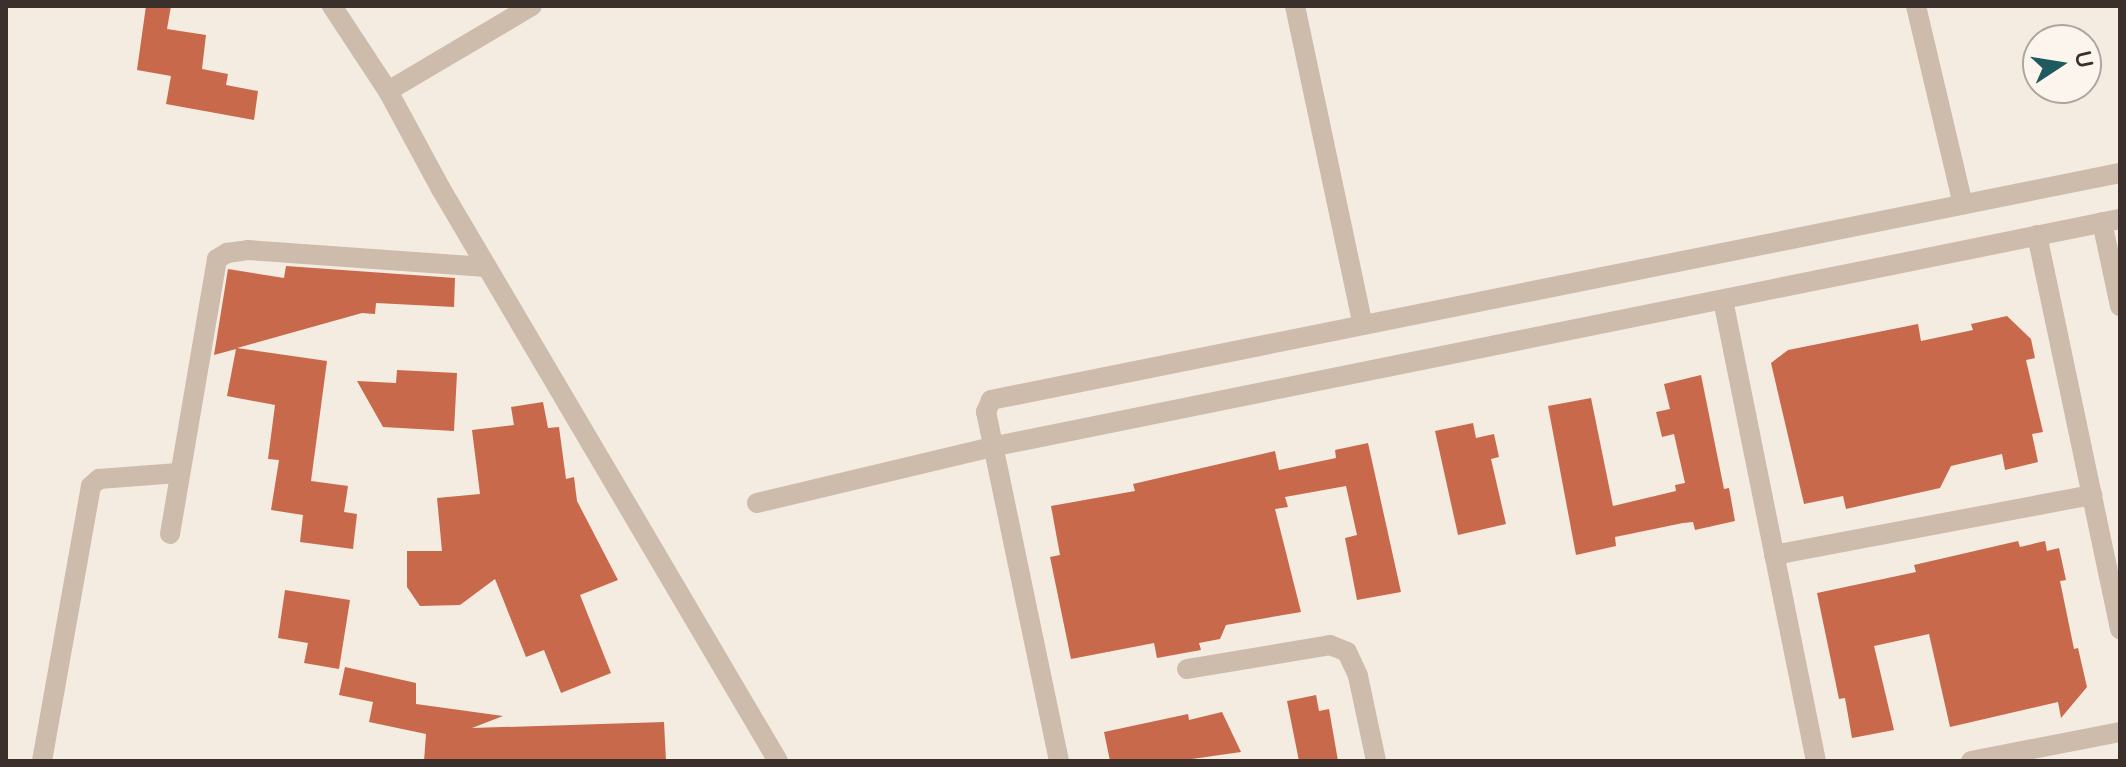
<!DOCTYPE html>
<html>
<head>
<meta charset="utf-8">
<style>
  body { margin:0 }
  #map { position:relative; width:2126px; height:767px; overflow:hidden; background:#f4ebe1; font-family:"Varela Round",sans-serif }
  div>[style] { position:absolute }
  .building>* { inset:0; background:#c8694b }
  .minor>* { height:20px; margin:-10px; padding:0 10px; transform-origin:10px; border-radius:10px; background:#cdbbac }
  span { translate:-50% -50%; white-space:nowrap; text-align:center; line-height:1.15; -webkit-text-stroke:6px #fbf5ee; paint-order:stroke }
  .frame { position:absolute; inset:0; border:8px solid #3b302b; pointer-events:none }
  .north { position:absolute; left:2022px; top:24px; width:80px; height:80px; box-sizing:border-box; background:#fbf5ee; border:2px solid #aea6a0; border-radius:50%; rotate:78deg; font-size:22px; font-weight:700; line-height:32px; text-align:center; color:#3b302b }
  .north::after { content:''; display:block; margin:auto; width:28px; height:36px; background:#1f5a5e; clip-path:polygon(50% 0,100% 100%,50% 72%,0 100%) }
</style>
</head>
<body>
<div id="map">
  <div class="building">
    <div style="clip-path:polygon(146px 6px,171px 6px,167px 29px,206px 35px,202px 69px,228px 74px,226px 85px,258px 91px,254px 120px,166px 104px,171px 76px,137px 70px)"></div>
    <div style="clip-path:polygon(286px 266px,455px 278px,454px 307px,376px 303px,375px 314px,362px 313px,237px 348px,327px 361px,311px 481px,348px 486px,344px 512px,357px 514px,353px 549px,300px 542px,303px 515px,271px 510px,279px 460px,268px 459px,275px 405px,227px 396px,236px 349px,214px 355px,228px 269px,284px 278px)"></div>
    <div style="clip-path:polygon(2007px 316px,2031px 339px,2035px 358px,2026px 360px,2043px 432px,2032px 434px,2038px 462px,2005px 470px,2002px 454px,1951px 466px,1940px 488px,1846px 509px,1843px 496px,1804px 504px,1771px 363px,1788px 350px,1918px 324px,1921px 341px,1973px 330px,1971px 324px)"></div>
    <div style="clip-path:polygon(397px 370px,457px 373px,454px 431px,383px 427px,357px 381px,396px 383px)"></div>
    <div style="clip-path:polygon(1701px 375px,1724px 489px,1729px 488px,1735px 521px,1695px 530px,1693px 522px,1683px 523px,1615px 537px,1616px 546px,1576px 555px,1548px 406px,1591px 398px,1613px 506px,1676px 491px,1675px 485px,1685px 483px,1674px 434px,1662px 437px,1656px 412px,1670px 409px,1664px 384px)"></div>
    <div style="clip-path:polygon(543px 402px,548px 428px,559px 427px,566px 479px,574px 477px,577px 501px,618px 580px,580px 595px,611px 673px,561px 693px,544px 650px,526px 657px,495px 579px,460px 605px,420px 606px,407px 587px,407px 551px,442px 551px,437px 498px,480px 494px,472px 430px,514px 425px,511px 407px)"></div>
    <div style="clip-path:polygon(1473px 423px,1476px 438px,1494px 434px,1499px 457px,1491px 459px,1506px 524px,1458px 535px,1435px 431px)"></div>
    <div style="clip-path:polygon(1368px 443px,1401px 592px,1357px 600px,1345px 538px,1357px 535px,1346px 486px,1285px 497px,1288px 507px,1275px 509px,1301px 612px,1226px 625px,1220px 639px,1199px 643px,1201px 650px,1157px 658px,1154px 643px,1071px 659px,1050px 557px,1060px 555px,1051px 506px,1135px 491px,1133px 484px,1275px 451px,1279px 470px,1336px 458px,1335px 450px)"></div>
    <div style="clip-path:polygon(2018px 541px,2020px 547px,2045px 541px,2047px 551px,2059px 548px,2066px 580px,2060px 581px,2074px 649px,2078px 648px,2087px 687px,2061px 718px,2058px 702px,1950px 727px,1929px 634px,1874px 646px,1894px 730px,1852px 738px,1845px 698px,1839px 699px,1817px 593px,1916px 572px,1914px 565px)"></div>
    <div style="clip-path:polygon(285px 590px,350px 600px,339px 669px,304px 663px,308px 643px,278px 638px)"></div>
    <div style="clip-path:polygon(345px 667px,416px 683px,416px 704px,503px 716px,472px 728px,664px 722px,666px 761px,424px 761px,426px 734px,369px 722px,373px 702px,339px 695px)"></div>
    <div style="clip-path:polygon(1316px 695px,1319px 711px,1329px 709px,1338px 761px,1299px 761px,1287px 701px)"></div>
    <div style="clip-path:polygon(1222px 712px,1241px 752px,1178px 761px,1110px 761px,1104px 732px,1188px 714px,1189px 720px)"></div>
  </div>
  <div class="minor">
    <div style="left:332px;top:6px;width:102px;rotate:56.6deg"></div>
    <div style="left:388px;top:91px;width:111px;rotate:61.6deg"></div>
    <div style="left:441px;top:189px;width:664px;rotate:59.5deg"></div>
    <div style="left:1295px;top:6px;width:326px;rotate:78deg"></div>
    <div style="left:1916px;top:6px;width:204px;rotate:76.7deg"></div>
    <div style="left:388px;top:91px;width:167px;rotate:-30.6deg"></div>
    <div style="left:2102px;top:222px;width:86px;rotate:77.9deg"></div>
    <div style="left:2037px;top:235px;width:403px;rotate:78.1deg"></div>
    <div style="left:1723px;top:300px;width:470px;rotate:78.6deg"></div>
    <div style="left:757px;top:503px;width:246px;rotate:-13.4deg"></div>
    <div style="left:996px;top:446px;width:1147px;rotate:-11.42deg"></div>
    <div style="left:170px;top:534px;width:279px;rotate:-80.3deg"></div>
    <div style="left:217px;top:259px;width:12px;rotate:-31deg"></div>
    <div style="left:227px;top:253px;width:21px;rotate:-8deg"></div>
    <div style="left:248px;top:250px;width:239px;rotate:4.1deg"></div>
    <div style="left:1774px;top:555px;width:324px;rotate:-10.7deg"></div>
    <div style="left:1187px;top:669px;width:145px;rotate:-9.5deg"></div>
    <div style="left:1330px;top:645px;width:18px;rotate:22deg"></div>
    <div style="left:1347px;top:652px;width:26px;rotate:65deg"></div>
    <div style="left:1358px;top:676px;width:87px;rotate:78deg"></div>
    <div style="left:42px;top:761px;width:279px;rotate:-79.9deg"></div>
    <div style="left:91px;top:486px;width:11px;rotate:-41deg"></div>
    <div style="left:99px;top:479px;width:79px;rotate:-4.3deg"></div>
    <div style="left:1059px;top:761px;width:357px;rotate:-101.8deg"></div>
    <div style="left:986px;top:412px;width:13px;rotate:-67deg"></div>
    <div style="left:991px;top:400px;width:1152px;rotate:-11.37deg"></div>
    <div style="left:1971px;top:761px;width:152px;rotate:-11deg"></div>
  </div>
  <div class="frame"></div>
  <div class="north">U</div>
</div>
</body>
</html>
